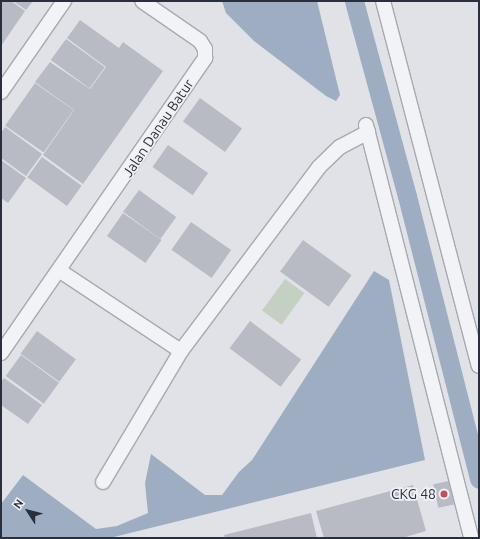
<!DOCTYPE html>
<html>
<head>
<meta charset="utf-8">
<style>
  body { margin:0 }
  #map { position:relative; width:480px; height:539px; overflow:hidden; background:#e0e2e7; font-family:Ubuntu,sans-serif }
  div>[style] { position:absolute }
  .green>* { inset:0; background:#c4d0c2; transform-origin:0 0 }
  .water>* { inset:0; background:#9fadc3 }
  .canal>* { height:19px; margin:-9.5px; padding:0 9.5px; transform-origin:9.5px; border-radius:9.5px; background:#9fadc3 }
  .building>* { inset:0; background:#b8bbc3; transform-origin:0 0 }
  .roads { filter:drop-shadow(1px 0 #a6a9b1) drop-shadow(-1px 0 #a6a9b1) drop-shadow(0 1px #a6a9b1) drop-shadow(0 -1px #a6a9b1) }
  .minor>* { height:14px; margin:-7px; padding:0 7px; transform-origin:7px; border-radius:7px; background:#f2f3f6 }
  .dots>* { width:11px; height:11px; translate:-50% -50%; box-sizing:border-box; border:2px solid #eff1f5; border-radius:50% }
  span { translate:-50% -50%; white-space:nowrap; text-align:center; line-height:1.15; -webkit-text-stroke:3.5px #eff1f5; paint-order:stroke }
  .street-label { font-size:14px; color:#2a2f3d }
  .poi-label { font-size:14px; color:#2a2f3d }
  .right { translate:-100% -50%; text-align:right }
  .frame { position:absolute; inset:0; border:2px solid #2a2f3d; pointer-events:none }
  .north { position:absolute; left:8px; top:491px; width:40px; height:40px; -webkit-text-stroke:3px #eff1f5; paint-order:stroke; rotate:306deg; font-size:11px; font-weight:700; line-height:16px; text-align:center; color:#2a2f3d }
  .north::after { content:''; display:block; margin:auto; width:14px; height:18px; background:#2a2f3d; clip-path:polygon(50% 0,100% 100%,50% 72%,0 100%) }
</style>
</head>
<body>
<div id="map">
  <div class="green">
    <div style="left:285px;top:279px;width:24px;height:39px;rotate:36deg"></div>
  </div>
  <div class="water">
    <div style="clip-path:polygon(222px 1px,317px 1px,340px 95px,336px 101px,326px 96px,254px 41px,226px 13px)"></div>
    <div style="clip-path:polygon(374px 271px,389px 280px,425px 460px,110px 538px,1px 538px,1px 504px,23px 475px,96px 529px,117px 526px,148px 513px,145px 483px,151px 454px,205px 495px,222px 495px,239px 472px,252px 460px)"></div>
  </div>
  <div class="canal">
    <div style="left:354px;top:1px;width:202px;rotate:74.8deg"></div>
    <div style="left:407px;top:196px;width:292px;rotate:75.7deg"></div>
  </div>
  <div class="building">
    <div style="clip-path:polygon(1px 1px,11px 1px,25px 11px,1px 46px)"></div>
    <div style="clip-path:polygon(13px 1px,33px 1px,26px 10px)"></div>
    <div style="clip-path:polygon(80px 20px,119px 48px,123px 42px,163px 71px,83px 184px,43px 155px,74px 110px,35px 82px,50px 62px,90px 89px,106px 67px,67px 38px)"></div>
    <div style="left:66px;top:39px;width:48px;height:26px;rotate:36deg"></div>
    <div style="left:35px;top:83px;width:47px;height:52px;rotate:35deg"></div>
    <div style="left:200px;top:98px;width:52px;height:29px;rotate:36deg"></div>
    <div style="clip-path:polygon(5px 127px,42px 154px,26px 176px,1px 158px,1px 133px)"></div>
    <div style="left:168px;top:145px;width:49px;height:27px;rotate:35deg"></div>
    <div style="left:42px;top:157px;width:49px;height:25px;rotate:36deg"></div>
    <div style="clip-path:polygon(1px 160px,26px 178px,8px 203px,1px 198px)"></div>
    <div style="left:139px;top:190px;width:46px;height:27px;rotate:36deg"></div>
    <div style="left:123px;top:213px;width:47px;height:28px;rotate:35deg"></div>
    <div style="left:191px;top:222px;width:49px;height:34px;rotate:35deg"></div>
    <div style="left:303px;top:240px;width:60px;height:39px;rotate:36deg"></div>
    <div style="left:250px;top:321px;width:64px;height:34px;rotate:37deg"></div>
    <div style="left:37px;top:331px;width:48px;height:28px;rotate:36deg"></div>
    <div style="left:21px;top:355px;width:47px;height:26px;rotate:36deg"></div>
    <div style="clip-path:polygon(4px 378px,42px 405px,28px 424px,1px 405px,1px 382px)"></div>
    <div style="left:449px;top:481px;width:24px;height:16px;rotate:78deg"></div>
    <div style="clip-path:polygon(413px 485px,426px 531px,402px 538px,324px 538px,316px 511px)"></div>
    <div style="clip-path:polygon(311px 513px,317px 538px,225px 538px,224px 535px)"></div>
  </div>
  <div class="roads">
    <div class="minor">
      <div style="left:383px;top:1px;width:377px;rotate:75.3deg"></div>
      <div style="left:1px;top:92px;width:111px;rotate:-55.3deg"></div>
      <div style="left:366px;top:125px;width:426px;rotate:75.7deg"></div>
      <div style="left:60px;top:271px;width:145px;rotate:33.5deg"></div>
      <div style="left:1px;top:353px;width:359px;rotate:-55.3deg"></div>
      <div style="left:205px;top:58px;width:9px;rotate:-90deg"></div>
      <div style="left:205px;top:49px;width:9px;rotate:-122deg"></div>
      <div style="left:200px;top:41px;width:70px;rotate:-145.4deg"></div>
      <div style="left:103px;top:482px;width:152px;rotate:-59.2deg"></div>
      <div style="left:181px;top:351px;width:230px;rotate:-53.1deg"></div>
      <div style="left:319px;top:167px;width:29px;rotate:-44deg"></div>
      <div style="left:340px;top:147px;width:32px;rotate:-28deg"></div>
    </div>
  </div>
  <div class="dots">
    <div style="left:444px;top:494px;background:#bf5258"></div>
  </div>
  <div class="street-label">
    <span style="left:158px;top:128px;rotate:-56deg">Jalan Danau Batur</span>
  </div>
  <div class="poi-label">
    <span class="right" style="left:436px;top:494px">CKG 48</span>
  </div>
  <div class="frame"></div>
  <div class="north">N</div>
</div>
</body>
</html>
